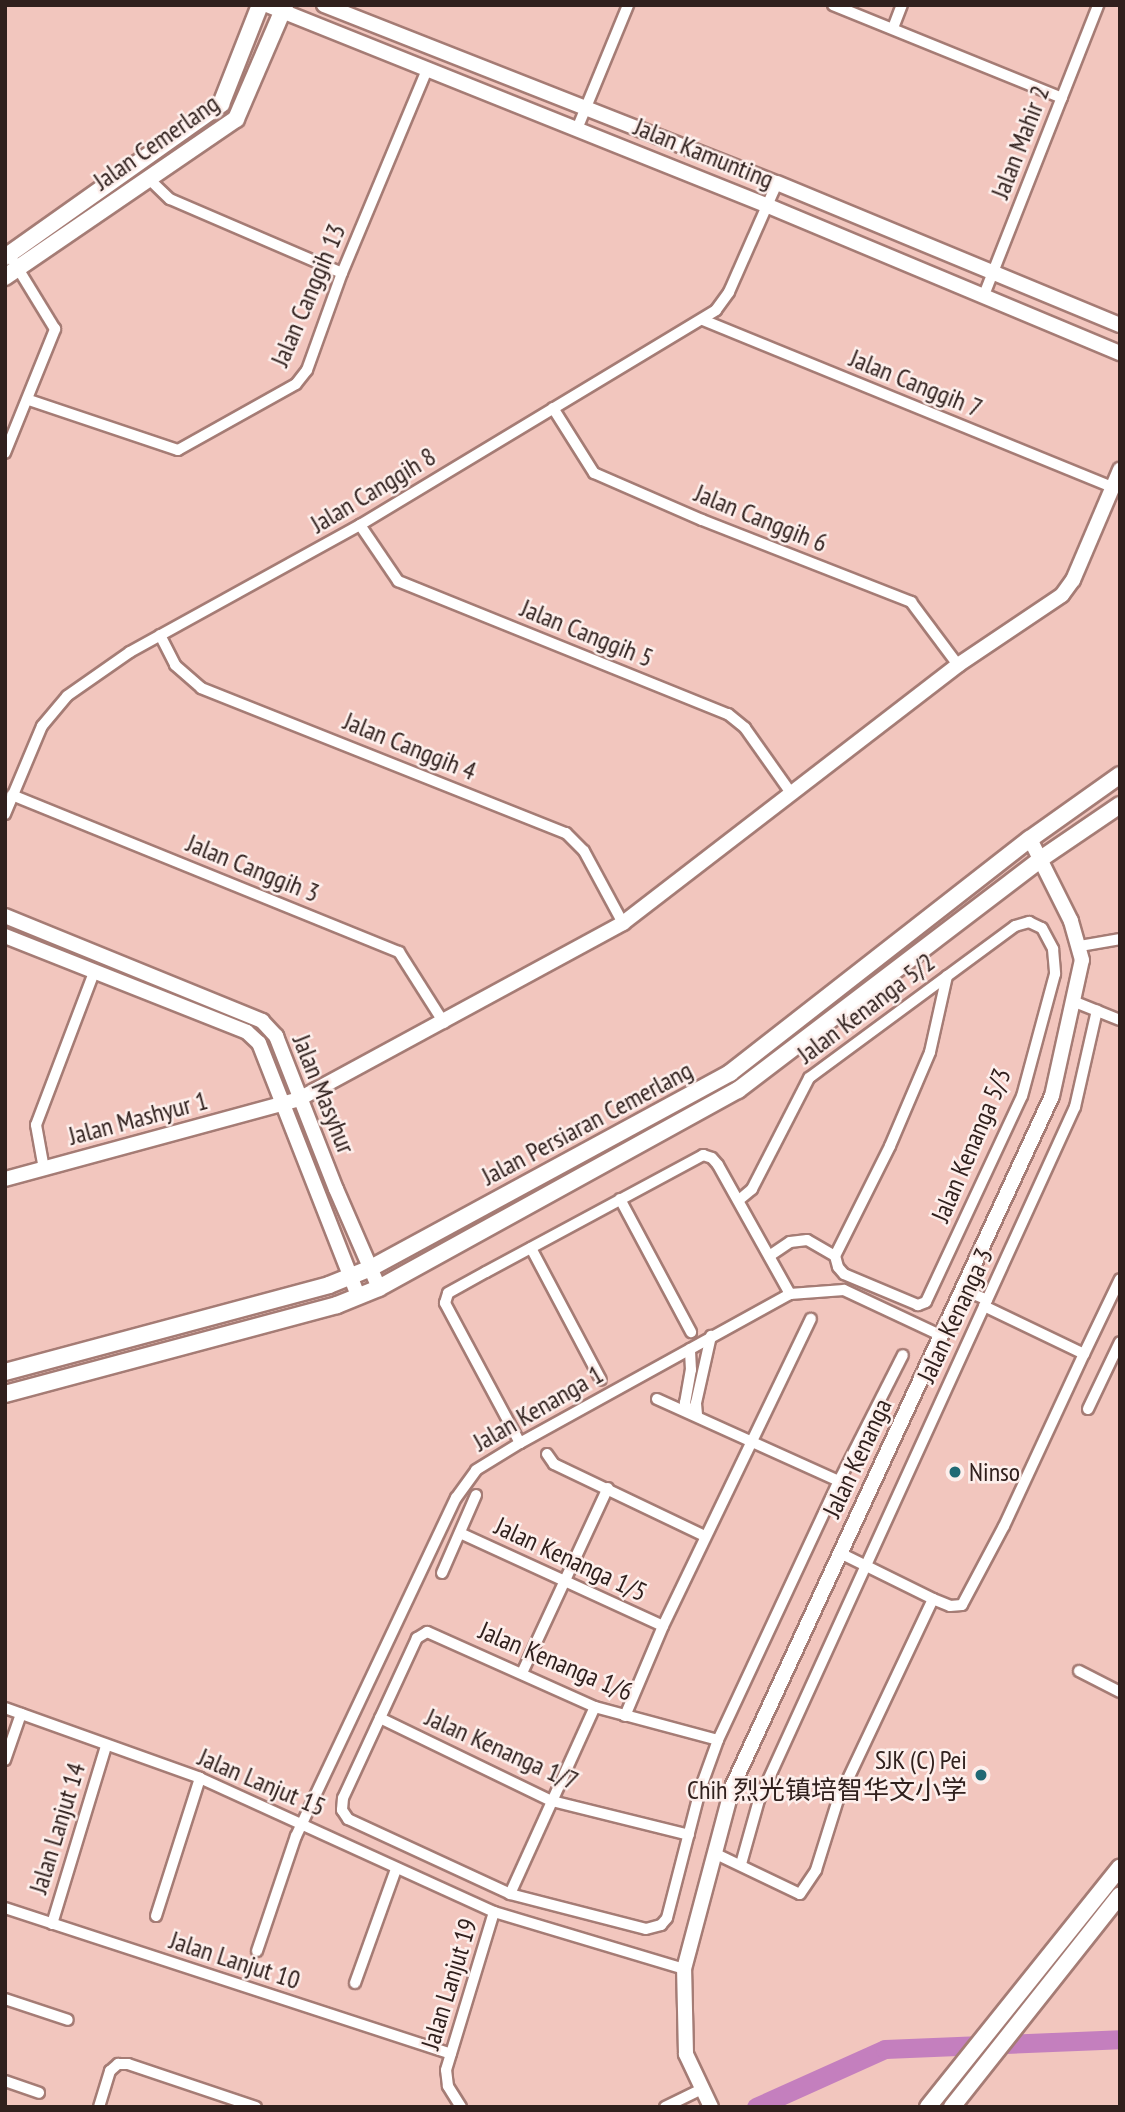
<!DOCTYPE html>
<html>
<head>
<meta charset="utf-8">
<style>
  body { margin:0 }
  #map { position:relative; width:1125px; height:2112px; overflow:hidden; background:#f2c6be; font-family:"PT Sans Narrow","Noto Sans SC",sans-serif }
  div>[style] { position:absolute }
  .river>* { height:19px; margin:-9.5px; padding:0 9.5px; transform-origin:9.5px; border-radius:9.5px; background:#c47fbe }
  .roads { filter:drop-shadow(2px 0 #a57c75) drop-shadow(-2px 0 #a57c75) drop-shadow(0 2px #a57c75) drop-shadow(0 -2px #a57c75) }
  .minor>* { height:10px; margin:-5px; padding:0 5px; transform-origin:5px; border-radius:5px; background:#fff }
  .tertiary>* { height:14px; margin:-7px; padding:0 7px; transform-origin:7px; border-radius:7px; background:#fff }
  .secondary>* { height:16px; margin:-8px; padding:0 8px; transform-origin:8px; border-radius:8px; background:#fff }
  .dots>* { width:19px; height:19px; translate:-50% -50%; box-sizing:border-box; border:4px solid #fdefec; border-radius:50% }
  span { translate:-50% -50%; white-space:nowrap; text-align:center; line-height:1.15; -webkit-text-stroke:5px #fdefec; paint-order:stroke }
  .street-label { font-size:26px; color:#30201d }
  .poi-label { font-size:26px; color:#30201d }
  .left { translate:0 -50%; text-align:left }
  .right { translate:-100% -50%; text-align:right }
  .frame { position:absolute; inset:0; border:7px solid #30201d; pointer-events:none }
</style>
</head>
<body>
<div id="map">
  <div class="river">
    <div style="left:756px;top:2107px;width:141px;rotate:-24.2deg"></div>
    <div style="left:885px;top:2049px;width:235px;rotate:-2.4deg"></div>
  </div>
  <div class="roads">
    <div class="minor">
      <div style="left:833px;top:5px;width:247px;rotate:22.1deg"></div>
      <div style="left:893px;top:28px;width:25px;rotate:-69deg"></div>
      <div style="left:577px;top:129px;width:134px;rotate:-67.6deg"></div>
      <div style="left:149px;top:179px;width:29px;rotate:44deg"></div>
      <div style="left:170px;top:199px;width:187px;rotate:23.3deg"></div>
      <div style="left:984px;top:295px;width:312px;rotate:-68.5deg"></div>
      <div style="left:703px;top:320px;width:443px;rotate:22.2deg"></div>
      <div style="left:29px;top:400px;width:157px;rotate:18.6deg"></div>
      <div style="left:178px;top:450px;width:135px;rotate:-29.2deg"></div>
      <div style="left:296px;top:384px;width:18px;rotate:-52deg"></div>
      <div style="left:307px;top:370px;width:103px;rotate:-70.2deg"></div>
      <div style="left:342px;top:273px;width:220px;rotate:-67.3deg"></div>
      <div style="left:553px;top:408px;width:77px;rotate:57.8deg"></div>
      <div style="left:594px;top:473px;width:118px;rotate:23.5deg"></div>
      <div style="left:702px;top:520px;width:225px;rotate:21.4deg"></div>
      <div style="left:911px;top:602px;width:79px;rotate:53.3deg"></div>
      <div style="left:5px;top:453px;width:134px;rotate:-68deg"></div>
      <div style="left:55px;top:329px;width:88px;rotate:-121.5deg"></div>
      <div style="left:360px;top:525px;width:68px;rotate:55.8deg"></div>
      <div style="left:398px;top:581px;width:356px;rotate:22deg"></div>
      <div style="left:728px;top:714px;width:22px;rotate:39deg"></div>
      <div style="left:745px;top:728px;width:80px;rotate:54.7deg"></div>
      <div style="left:160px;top:635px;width:34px;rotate:63deg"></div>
      <div style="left:175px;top:665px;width:35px;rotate:41deg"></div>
      <div style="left:201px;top:688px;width:393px;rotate:21.7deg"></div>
      <div style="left:566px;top:833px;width:25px;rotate:45deg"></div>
      <div style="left:584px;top:851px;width:82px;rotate:61.6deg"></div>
      <div style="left:12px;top:795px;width:418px;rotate:22.1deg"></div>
      <div style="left:399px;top:952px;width:84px;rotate:57.6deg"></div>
      <div style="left:5px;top:814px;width:95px;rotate:-67.2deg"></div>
      <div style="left:42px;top:726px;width:39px;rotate:-50deg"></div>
      <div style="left:67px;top:696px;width:77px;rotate:-34.9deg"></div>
      <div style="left:130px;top:652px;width:263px;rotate:-28.9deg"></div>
      <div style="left:360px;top:525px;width:416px;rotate:-31.1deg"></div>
      <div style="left:716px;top:310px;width:22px;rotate:-54deg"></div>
      <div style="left:729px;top:292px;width:119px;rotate:-66.2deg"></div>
      <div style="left:1080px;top:946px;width:41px;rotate:-9.9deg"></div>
      <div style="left:1075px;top:1002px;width:48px;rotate:21.8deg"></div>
      <div style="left:44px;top:1169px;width:45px;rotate:-100.3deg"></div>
      <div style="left:36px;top:1125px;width:164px;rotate:-69.2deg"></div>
      <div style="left:620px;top:1199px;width:151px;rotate:61.9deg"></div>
      <div style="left:739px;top:1200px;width:17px;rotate:-40deg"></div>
      <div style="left:752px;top:1189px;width:125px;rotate:-62.8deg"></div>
      <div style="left:809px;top:1078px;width:256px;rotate:-36.4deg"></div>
      <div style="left:1015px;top:926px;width:15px;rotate:-16deg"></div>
      <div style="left:1029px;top:922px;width:14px;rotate:25deg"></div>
      <div style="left:1042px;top:928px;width:24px;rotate:62deg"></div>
      <div style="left:1053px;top:949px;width:25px;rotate:85deg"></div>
      <div style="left:1055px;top:974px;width:126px;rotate:105.1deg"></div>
      <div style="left:1022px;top:1096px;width:227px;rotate:115deg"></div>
      <div style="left:926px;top:1302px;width:9px;rotate:159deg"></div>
      <div style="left:918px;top:1305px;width:80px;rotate:-157.3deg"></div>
      <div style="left:844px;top:1274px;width:9px;rotate:-131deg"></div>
      <div style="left:838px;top:1267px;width:11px;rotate:-105deg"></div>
      <div style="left:835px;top:1256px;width:32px;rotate:-150deg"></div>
      <div style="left:807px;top:1240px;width:17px;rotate:173deg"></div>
      <div style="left:790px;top:1242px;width:25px;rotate:146deg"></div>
      <div style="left:531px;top:1248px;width:149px;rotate:62.1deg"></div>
      <div style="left:835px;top:1256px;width:123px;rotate:-63.4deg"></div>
      <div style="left:890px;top:1146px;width:102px;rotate:-66.9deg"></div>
      <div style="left:930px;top:1052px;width:78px;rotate:-77.4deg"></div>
      <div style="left:964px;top:1290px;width:25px;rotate:23deg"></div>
      <div style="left:984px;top:1306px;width:111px;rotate:25.6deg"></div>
      <div style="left:1084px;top:1354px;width:83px;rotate:-64.4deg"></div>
      <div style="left:657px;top:1399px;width:200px;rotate:24.3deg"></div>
      <div style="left:1088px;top:1409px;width:74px;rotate:-64.5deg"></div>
      <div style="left:688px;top:1410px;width:8px;rotate:-113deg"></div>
      <div style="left:685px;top:1403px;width:34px;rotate:-80deg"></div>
      <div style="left:691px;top:1370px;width:21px;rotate:-93deg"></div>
      <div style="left:697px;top:1415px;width:12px;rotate:-95deg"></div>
      <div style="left:696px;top:1403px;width:69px;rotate:-77.4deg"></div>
      <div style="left:520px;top:1443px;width:159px;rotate:-118.2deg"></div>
      <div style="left:445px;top:1303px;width:10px;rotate:-73deg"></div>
      <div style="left:448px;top:1293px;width:43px;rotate:-28.9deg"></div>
      <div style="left:486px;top:1272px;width:247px;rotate:-28.3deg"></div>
      <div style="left:703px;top:1155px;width:9px;rotate:18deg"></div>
      <div style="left:712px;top:1158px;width:9px;rotate:49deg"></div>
      <div style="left:718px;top:1165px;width:148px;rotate:60.8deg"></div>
      <div style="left:547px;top:1454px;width:12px;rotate:55deg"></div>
      <div style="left:554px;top:1464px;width:167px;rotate:25.5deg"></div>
      <div style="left:460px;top:1533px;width:223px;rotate:24.6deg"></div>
      <div style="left:840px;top:1553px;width:104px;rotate:26.3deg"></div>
      <div style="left:933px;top:1599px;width:18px;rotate:22deg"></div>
      <div style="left:950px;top:1606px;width:12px;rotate:-5deg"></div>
      <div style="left:962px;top:1605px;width:89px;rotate:-62deg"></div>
      <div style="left:1004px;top:1526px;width:190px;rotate:-65.1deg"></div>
      <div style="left:442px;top:1573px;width:85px;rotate:-66.4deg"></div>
      <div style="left:1079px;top:1671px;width:46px;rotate:27.1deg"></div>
      <div style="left:522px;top:1673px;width:204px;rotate:-65.1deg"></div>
      <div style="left:5px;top:1708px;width:207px;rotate:19.7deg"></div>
      <div style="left:200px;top:1778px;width:323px;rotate:24.5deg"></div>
      <div style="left:494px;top:1912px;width:198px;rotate:16.7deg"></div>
      <div style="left:625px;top:1716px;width:98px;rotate:-67.1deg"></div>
      <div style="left:663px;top:1626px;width:341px;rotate:-64.3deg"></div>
      <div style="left:380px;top:1718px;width:191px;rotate:25.8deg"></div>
      <div style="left:552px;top:1801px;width:141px;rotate:13.9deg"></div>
      <div style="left:718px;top:1740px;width:127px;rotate:-165deg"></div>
      <div style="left:595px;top:1707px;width:184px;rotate:-155.9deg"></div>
      <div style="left:427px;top:1632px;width:12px;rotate:149deg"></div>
      <div style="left:417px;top:1638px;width:176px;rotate:114.8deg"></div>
      <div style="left:343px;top:1798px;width:12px;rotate:95deg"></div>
      <div style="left:342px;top:1810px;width:11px;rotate:56deg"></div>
      <div style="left:348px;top:1819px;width:179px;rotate:24.8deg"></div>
      <div style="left:510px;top:1894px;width:140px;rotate:14.4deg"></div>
      <div style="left:646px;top:1929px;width:16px;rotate:-15deg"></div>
      <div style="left:661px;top:1925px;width:9px;rotate:-49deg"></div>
      <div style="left:667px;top:1918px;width:135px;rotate:-75.5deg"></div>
      <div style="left:701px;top:1787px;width:50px;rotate:-70.1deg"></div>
      <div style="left:718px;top:1740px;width:286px;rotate:-65deg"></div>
      <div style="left:839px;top:1481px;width:141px;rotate:-63.1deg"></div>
      <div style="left:5px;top:1760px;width:49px;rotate:-70.8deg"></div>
      <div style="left:714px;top:1853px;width:95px;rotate:25.5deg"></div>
      <div style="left:800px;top:1894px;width:29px;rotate:-56deg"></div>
      <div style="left:816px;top:1870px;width:73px;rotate:-72.6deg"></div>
      <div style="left:838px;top:1800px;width:222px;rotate:-64.7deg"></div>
      <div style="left:741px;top:1864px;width:66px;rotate:-74.3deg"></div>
      <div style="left:759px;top:1800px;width:762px;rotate:-65.49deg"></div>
      <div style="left:1075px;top:1107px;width:99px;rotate:-77.2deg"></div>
      <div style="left:510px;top:1894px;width:205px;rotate:-65.6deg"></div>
      <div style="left:5px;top:1908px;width:469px;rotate:18.1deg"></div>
      <div style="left:156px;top:1916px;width:145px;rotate:-72.3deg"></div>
      <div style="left:52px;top:1924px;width:186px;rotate:-73.1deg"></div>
      <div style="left:257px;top:1951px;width:121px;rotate:-71.3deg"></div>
      <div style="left:296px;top:1836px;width:374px;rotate:-64.7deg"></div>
      <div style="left:456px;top:1498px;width:34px;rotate:-54deg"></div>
      <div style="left:476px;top:1470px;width:52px;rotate:-31.5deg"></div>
      <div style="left:520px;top:1443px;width:308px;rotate:-28.9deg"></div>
      <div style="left:790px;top:1294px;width:54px;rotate:-4.2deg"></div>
      <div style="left:844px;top:1290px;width:108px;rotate:25.1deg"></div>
      <div style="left:355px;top:1983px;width:121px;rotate:-70.2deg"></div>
      <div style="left:5px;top:1999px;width:66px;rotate:18.4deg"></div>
      <div style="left:5px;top:2081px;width:36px;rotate:19deg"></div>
      <div style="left:99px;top:2107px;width:38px;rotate:-73deg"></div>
      <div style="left:110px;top:2071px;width:11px;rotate:-41deg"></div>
      <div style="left:118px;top:2064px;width:10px"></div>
      <div style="left:128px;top:2064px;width:135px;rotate:18.6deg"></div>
      <div style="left:461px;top:2107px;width:25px;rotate:-122deg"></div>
      <div style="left:448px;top:2086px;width:16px;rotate:-97deg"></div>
      <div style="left:446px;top:2070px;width:165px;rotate:-73.1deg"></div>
      <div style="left:665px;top:2107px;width:41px;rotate:-25.9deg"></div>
    </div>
    <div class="tertiary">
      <div style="left:267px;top:5px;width:538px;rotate:21.84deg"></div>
      <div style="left:766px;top:205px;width:384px;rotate:22.7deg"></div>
      <div style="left:324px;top:5px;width:487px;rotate:21.5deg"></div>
      <div style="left:777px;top:183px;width:371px;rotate:22.5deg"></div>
      <div style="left:5px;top:916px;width:278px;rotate:22.2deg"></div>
      <div style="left:262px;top:1021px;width:21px;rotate:47deg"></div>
      <div style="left:276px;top:1036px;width:164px;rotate:68.6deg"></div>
      <div style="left:336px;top:1189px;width:108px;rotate:66.5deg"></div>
      <div style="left:5px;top:936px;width:260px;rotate:21.6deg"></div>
      <div style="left:247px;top:1032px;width:16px;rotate:43deg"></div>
      <div style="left:259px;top:1043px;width:272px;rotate:68.6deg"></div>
      <div style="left:5px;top:1179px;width:305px;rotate:-15.2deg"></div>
      <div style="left:299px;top:1099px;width:369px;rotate:-28.5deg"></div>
      <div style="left:623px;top:923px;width:423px;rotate:-37.6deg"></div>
      <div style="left:958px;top:665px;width:125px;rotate:-33.9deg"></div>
      <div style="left:1062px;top:595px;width:19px;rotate:-54deg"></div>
      <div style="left:1073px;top:580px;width:120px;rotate:-66.9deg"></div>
      <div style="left:711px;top:2107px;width:59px;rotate:-115.3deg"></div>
      <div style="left:686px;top:2054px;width:85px;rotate:-91.3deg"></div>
      <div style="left:684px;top:1969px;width:190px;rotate:-75.1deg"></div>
      <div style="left:733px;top:1785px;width:759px;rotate:-65.16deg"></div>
      <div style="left:1052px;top:1096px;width:139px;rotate:-77.6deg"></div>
      <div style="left:1082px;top:960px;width:41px;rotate:-105.8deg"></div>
      <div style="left:1071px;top:921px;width:92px;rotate:-116.6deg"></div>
    </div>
    <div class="secondary">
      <div style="left:5px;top:257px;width:265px;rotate:-35.3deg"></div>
      <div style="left:221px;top:104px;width:106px;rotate:-68.5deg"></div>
      <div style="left:5px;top:277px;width:280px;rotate:-34.4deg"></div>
      <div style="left:236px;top:119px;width:124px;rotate:-66.7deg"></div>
      <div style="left:5px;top:1372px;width:335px;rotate:-15deg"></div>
      <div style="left:329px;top:1285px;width:45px;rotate:-22deg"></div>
      <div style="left:371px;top:1268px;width:409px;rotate:-28.5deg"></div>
      <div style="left:730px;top:1073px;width:380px;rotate:-38deg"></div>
      <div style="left:1030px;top:839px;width:110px;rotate:-35.4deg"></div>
      <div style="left:5px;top:1394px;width:344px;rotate:-15deg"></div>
      <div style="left:337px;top:1305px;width:45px;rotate:-22deg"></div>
      <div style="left:379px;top:1288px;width:410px;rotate:-28.9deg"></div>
      <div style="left:738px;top:1090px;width:382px;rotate:-37.3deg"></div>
      <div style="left:1042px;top:858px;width:94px;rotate:-34.2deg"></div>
      <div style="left:928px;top:2107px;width:307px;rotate:-51.3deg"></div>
      <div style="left:952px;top:2107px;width:270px;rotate:-51.6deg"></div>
    </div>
  </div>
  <div class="dots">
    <div style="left:955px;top:1472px;background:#216a75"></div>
    <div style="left:981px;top:1775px;background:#216a75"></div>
  </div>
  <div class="street-label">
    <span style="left:156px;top:142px;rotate:-35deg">Jalan Cemerlang</span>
    <span style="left:1020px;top:142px;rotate:-69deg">Jalan Mahir 2</span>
    <span style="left:704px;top:153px;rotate:22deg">Jalan Kamunting</span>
    <span style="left:308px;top:295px;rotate:-67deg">Jalan Canggih 13</span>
    <span style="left:916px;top:383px;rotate:22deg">Jalan Canggih 7</span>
    <span style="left:373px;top:490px;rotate:-31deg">Jalan Canggih 8</span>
    <span style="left:761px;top:518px;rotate:22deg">Jalan Canggih 6</span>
    <span style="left:587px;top:633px;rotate:22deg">Jalan Canggih 5</span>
    <span style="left:410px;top:746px;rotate:22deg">Jalan Canggih 4</span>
    <span style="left:253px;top:868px;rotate:22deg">Jalan Canggih 3</span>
    <span style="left:866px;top:1008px;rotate:-37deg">Jalan Kenanga 5/2</span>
    <span style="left:324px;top:1094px;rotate:68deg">Jalan Masyhur</span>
    <span style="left:138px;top:1118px;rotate:-15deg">Jalan Mashyur 1</span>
    <span style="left:587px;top:1123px;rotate:-28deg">Jalan Persiaran Cemerlang</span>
    <span style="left:971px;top:1145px;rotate:-67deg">Jalan Kenanga 5/3</span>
    <span style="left:955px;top:1315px;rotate:-65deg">Jalan Kenanga 3</span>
    <span style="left:538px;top:1408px;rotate:-30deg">Jalan Kenanga 1</span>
    <span style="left:857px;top:1458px;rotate:-65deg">Jalan Kenanga</span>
    <span style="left:571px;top:1559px;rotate:25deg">Jalan Kenanga 1/5</span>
    <span style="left:556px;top:1661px;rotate:23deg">Jalan Kenanga 1/6</span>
    <span style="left:502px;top:1749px;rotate:24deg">Jalan Kenanga 1/7</span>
    <span style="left:262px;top:1782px;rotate:23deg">Jalan Lanjut 15</span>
    <span style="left:57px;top:1828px;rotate:-73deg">Jalan Lanjut 14</span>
    <span style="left:235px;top:1960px;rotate:18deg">Jalan Lanjut 10</span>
    <span style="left:449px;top:1984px;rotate:-73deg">Jalan Lanjut 19</span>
  </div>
  <div class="poi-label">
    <span class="left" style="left:969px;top:1472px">Ninso</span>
    <span class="right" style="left:967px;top:1775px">SJK (C) Pei<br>Chih 烈光镇培智华文小学</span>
  </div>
  <div class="frame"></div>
</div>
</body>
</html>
